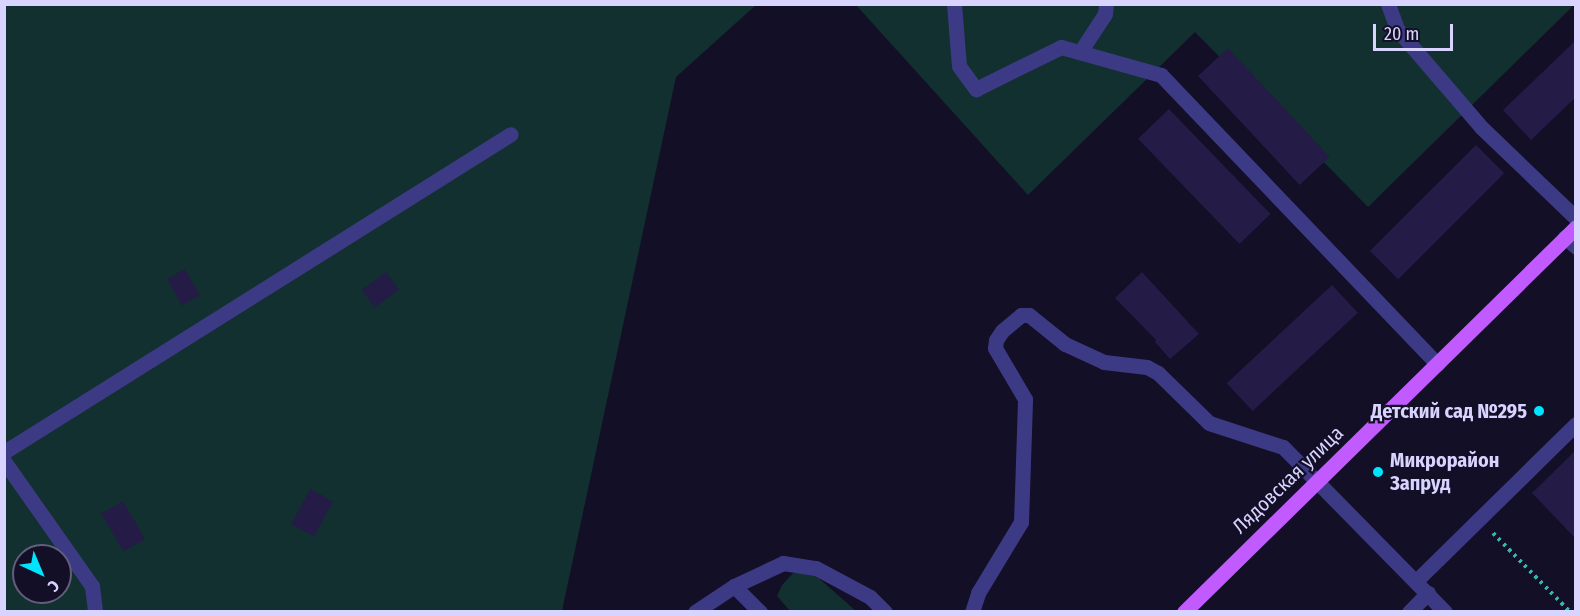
<!DOCTYPE html>
<html>
<head>
<meta charset="utf-8">
<style>
  body { margin:0 }
  #map { position:relative; width:1580px; height:616px; overflow:hidden; background:#130f26; font-family:"Fira Sans Condensed",sans-serif }
  div>[style] { position:absolute }
  .green>* { inset:0; background:#12302f }
  .building>* { inset:0; background:#241b47; transform-origin:0 0 }
  .path>* { height:4px; margin-top:-2px; transform-origin:0; background:repeating-linear-gradient(90deg,#2fb8b0 0 3px,transparent 0 7.5px) }
  .minor>* { height:15px; margin:-7.5px; padding:0 7.5px; transform-origin:7.5px; border-radius:7.5px; background:#3d3a85 }
  .major>* { height:15px; margin:-7.5px; padding:0 7.5px; transform-origin:7.5px; border-radius:7.5px; background:#c25bff }
  .dots>* { width:16px; height:16px; translate:-50% -50%; box-sizing:border-box; border:3px solid #130f26; border-radius:50% }
  span { translate:-50% -50%; white-space:nowrap; text-align:center; line-height:1.15; -webkit-text-stroke:4.5px #130f26; paint-order:stroke }
  .poi-label { font-size:20px; color:#d9d4ff; font-weight:700 }
  .right { translate:-100% -50%; text-align:right }
  .left { translate:0 -50%; text-align:left }
  .street-label { font-size:20px; color:#d9d4ff }
  .frame { position:absolute; inset:0; border:6px solid #d9d4ff; pointer-events:none }
  .north { position:absolute; left:12px; top:544px; width:60px; height:60px; box-sizing:border-box; background:#130f26; border:2px solid #625e7d; border-radius:50%; rotate:136deg; font-size:16px; font-weight:700; line-height:24px; text-align:center; color:#d9d4ff }
  .north::after { content:''; display:block; margin:auto; width:21px; height:27px; background:#00e5ff; clip-path:polygon(50% 0,100% 100%,50% 72%,0 100%) }
  .scale { position:absolute; left:1373px; top:24px; width:80px; height:27px; box-sizing:border-box; border:3px solid #d9d4ff; border-top:0; padding-left:8px; font-size:18px; line-height:21px; white-space:nowrap; color:#d9d4ff; -webkit-text-stroke:4px #130f26; paint-order:stroke }
</style>
</head>
<body>
<div id="map">
  <div class="green">
    <div style="clip-path:polygon(1575px 4px,1368px 207px,1195px 32px,1028px 195px,856px 5px)"></div>
    <div style="clip-path:polygon(evenodd,4px 5px,756px 5px,676px 77px,562px 611px,5px 611px,4px 5px,24px 556px,60px 556px,60px 592px,24px 592px,24px 556px)"></div>
    <div style="clip-path:polygon(797px 569px,814px 574px,856px 611px,790px 611px,777px 596px,782px 585px)"></div>
  </div>
  <div class="building">
    <div style="clip-path:polygon(1575px 41px,1575px 98px,1531px 140px,1503px 110px)"></div>
    <div style="left:1228px;top:48px;width:149px;height:41px;rotate:47deg"></div>
    <div style="left:1169px;top:109px;width:146px;height:43px;rotate:46deg"></div>
    <div style="left:1476px;top:145px;width:40px;height:150px;rotate:45deg"></div>
    <div style="left:185px;top:269px;width:30px;height:21px;rotate:60deg"></div>
    <div style="left:386px;top:272px;width:22px;height:30px;rotate:54deg"></div>
    <div style="clip-path:polygon(1142px 272px,1199px 334px,1170px 359px,1155px 342px,1156px 340px,1115px 298px)"></div>
    <div style="left:1332px;top:285px;width:38px;height:144px;rotate:47deg"></div>
    <div style="clip-path:polygon(1575px 451px,1575px 538px,1532px 493px)"></div>
    <div style="left:310px;top:489px;width:26px;height:40px;rotate:28deg"></div>
    <div style="left:123px;top:501px;width:44px;height:25px;rotate:60deg"></div>
  </div>
  <div class="path">
    <div style="left:1493px;top:533px;width:110px;rotate:45.7deg"></div>
  </div>
  <div class="minor">
    <div style="left:954px;top:4px;width:62px;rotate:85.4deg"></div>
    <div style="left:959px;top:66px;width:29px;rotate:54deg"></div>
    <div style="left:976px;top:89px;width:95px;rotate:-26.3deg"></div>
    <div style="left:1061px;top:47px;width:104px;rotate:15.6deg"></div>
    <div style="left:1161px;top:75px;width:400px;rotate:46.3deg"></div>
    <div style="left:1388px;top:4px;width:27px;rotate:70deg"></div>
    <div style="left:1397px;top:29px;width:130px;rotate:49.4deg"></div>
    <div style="left:1482px;top:128px;width:130px;rotate:43.8deg"></div>
    <div style="left:1080px;top:52px;width:45px;rotate:-56.7deg"></div>
    <div style="left:1105px;top:14px;width:10px;rotate:-84deg"></div>
    <div style="left:1565px;top:237px;width:15px;rotate:42deg"></div>
    <div style="left:4px;top:452px;width:598px;rotate:-32.1deg"></div>
    <div style="left:4px;top:461px;width:153px;rotate:54.9deg"></div>
    <div style="left:92px;top:586px;width:26px;rotate:83deg"></div>
    <div style="left:1416px;top:581px;width:224px;rotate:-44.5deg"></div>
    <div style="left:734px;top:586px;width:37px;rotate:45deg"></div>
    <div style="left:695px;top:612px;width:47px;rotate:-33.7deg"></div>
    <div style="left:734px;top:586px;width:54px;rotate:-25.1deg"></div>
    <div style="left:783px;top:563px;width:33px;rotate:9deg"></div>
    <div style="left:816px;top:568px;width:61px;rotate:28.2deg"></div>
    <div style="left:870px;top:597px;width:21px;rotate:45deg"></div>
    <div style="left:972px;top:612px;width:20px;rotate:-72deg"></div>
    <div style="left:978px;top:593px;width:83px;rotate:-58.8deg"></div>
    <div style="left:1021px;top:522px;width:123px;rotate:-88.1deg"></div>
    <div style="left:1025px;top:399px;width:59px;rotate:-120.5deg"></div>
    <div style="left:995px;top:348px;width:8px;rotate:-83deg"></div>
    <div style="left:996px;top:340px;width:11px;rotate:-56deg"></div>
    <div style="left:1002px;top:331px;width:25px;rotate:-40deg"></div>
    <div style="left:1021px;top:315px;width:8px"></div>
    <div style="left:1029px;top:315px;width:46px;rotate:38.9deg"></div>
    <div style="left:1065px;top:344px;width:43px;rotate:24.8deg"></div>
    <div style="left:1104px;top:362px;width:43px;rotate:6.6deg"></div>
    <div style="left:1147px;top:367px;width:13px;rotate:29deg"></div>
    <div style="left:1158px;top:373px;width:71px;rotate:44.4deg"></div>
    <div style="left:1209px;top:423px;width:78px;rotate:18deg"></div>
    <div style="left:1283px;top:447px;width:231px;rotate:45.5deg"></div>
    <div style="left:1409px;top:612px;width:27px;rotate:-45deg"></div>
  </div>
  <div class="major">
    <div style="left:1184px;top:612px;width:549px;rotate:-44.48deg"></div>
  </div>
  <div class="dots">
    <div style="left:1539px;top:411px;background:#00e5ff"></div>
    <div style="left:1378px;top:472px;background:#00e5ff"></div>
  </div>
  <div class="poi-label">
    <span class="right" style="left:1527px;top:411px">Детский сад №295</span>
    <span class="left" style="left:1390px;top:472px">Микрорайон<br>Запруд</span>
  </div>
  <div class="street-label">
    <span style="left:1288px;top:480px;rotate:-44deg">Лядовская улица</span>
  </div>
  <div class="frame"></div>
  <div class="north">С</div>
  <div class="scale">20 m</div>
</div>
</body>
</html>
